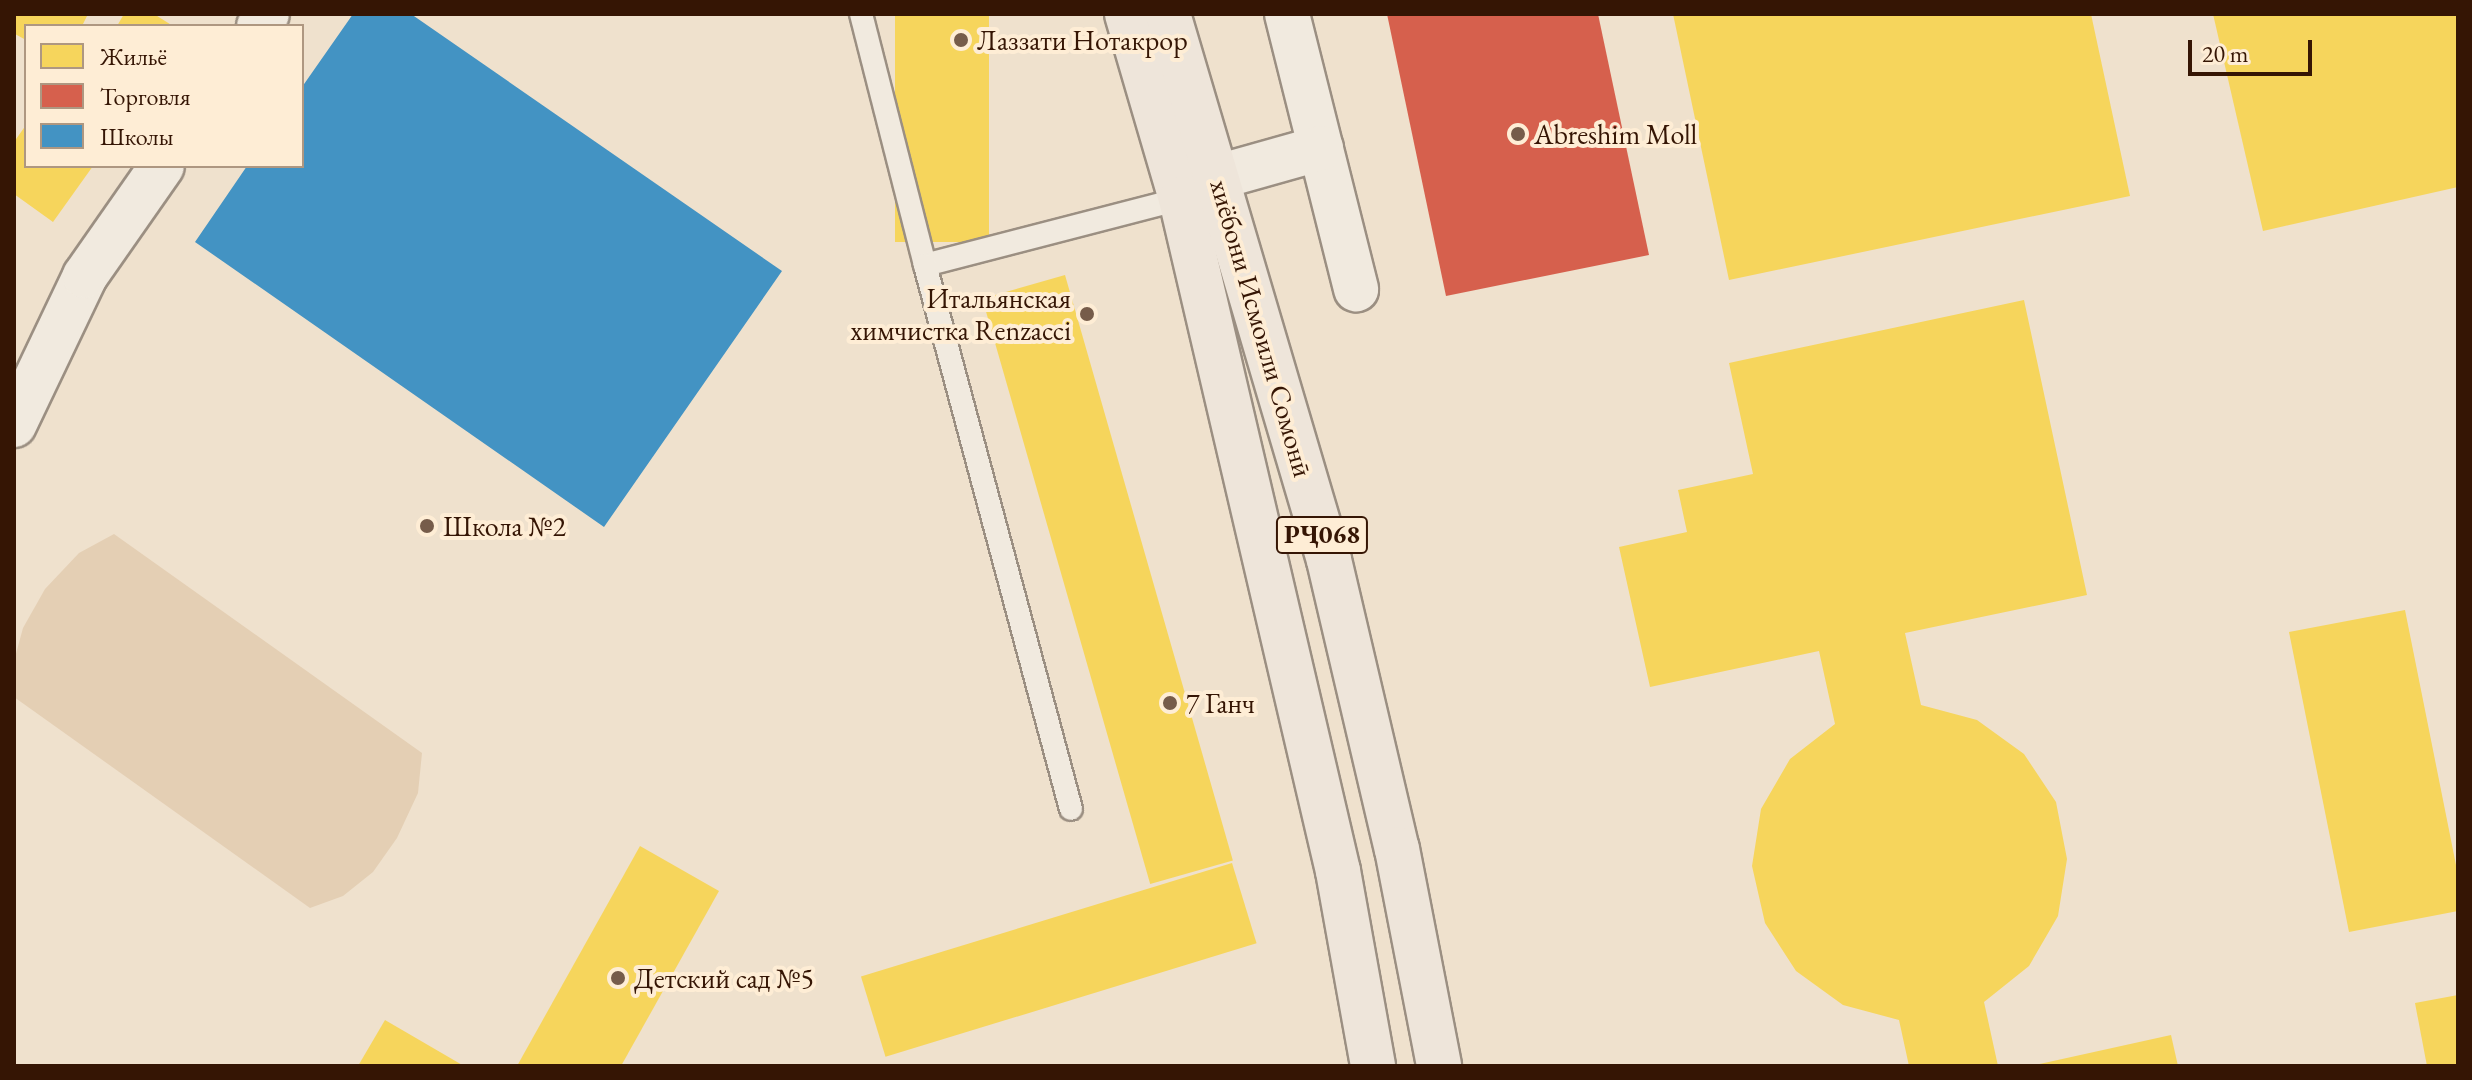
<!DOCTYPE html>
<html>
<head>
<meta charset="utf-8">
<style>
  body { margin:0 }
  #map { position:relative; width:2472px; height:1080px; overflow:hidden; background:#efe1cd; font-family:"EB Garamond",serif }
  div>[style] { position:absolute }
  .green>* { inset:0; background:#e4cfb4 }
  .homes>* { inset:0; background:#f6d55c; transform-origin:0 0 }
  .shops>* { inset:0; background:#d6604d }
  .schools>* { inset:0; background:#4393c3 }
  .roads { filter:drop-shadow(2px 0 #9b8f82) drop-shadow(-2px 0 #9b8f82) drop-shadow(0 2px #9b8f82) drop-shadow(0 -2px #9b8f82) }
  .service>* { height:22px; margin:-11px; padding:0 11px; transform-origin:11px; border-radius:11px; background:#f1eadf }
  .minor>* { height:44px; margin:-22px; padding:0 22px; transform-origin:22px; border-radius:22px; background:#f1eadf }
  .trunk>* { height:44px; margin:-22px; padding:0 22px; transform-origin:22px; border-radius:22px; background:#eee5da }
  .dots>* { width:22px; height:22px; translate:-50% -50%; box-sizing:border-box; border:4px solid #feedd5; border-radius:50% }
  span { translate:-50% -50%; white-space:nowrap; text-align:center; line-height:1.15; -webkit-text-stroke:8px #feedd5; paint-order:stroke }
  .shield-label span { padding:2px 6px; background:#feedd5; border:2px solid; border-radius:6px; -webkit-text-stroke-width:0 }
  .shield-label { font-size:26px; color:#351504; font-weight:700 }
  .poi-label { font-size:28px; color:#351504 }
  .left { translate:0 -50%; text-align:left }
  .right { translate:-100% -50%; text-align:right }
  .street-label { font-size:28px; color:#351504 }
  .frame { position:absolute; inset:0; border:16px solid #351504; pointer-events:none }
  .legend { position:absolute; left:24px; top:24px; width:280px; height:144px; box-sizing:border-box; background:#feedd5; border:2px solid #ae9781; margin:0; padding:10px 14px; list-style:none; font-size:24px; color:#351504 }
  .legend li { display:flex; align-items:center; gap:16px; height:40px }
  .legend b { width:40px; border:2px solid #ae9781 }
  .scale { position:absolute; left:2188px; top:40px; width:124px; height:36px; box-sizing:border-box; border:4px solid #351504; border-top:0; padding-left:10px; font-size:24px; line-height:28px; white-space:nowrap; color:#351504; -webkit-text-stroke:6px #feedd5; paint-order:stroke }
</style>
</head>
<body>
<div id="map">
  <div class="green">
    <div style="clip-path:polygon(114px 534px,422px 753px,418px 793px,397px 838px,373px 872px,343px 896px,310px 908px,14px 697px,14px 661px,23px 628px,45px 589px,79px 553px)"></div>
  </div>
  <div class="homes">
    <div style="clip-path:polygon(14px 14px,88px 14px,82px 26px,26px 26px,26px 40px,15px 34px)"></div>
    <div style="clip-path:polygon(124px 14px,154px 14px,173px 26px,117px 26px)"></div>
    <div style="left:895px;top:14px;width:94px;height:228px"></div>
    <div style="clip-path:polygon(1673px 14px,2091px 14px,2130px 196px,1729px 280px)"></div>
    <div style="clip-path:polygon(2213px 14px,2458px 14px,2458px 187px,2263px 231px)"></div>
    <div style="clip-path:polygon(26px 125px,26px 166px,93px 166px,53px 222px,14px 194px,14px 142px)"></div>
    <div style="left:1065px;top:275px;width:609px;height:86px;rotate:74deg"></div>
    <div style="clip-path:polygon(2024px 300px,2087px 595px,1905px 633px,1921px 705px,1977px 720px,2024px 754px,2056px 802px,2067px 859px,2058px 916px,2029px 966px,1984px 1002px,1998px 1066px,1909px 1066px,1899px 1020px,1843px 1005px,1796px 971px,1765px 923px,1752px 866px,1761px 809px,1790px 759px,1835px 724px,1819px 651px,1650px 687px,1619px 547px,1687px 532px,1678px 490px,1753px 474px,1729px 363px)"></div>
    <div style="clip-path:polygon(2405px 610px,2458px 875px,2458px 911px,2349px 932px,2289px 632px)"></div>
    <div style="clip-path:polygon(640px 846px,719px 891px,621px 1066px,517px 1066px)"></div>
    <div style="left:1232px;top:863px;width:84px;height:388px;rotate:73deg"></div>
    <div style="clip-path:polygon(2458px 995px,2458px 1066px,2427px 1066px,2415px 1003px)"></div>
    <div style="clip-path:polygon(385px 1020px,464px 1066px,358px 1066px)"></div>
    <div style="clip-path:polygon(2171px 1035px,2178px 1066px,2035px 1066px,2035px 1065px)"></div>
  </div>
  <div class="shops">
    <div style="clip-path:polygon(1387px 14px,1598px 14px,1649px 255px,1446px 296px)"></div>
  </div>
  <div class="schools">
    <div style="clip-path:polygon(353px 14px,411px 14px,782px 271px,604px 527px,195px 242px,247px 166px,302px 166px,302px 87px)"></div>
  </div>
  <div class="roads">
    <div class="service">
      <div style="left:861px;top:14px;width:259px;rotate:75.7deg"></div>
      <div style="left:925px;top:265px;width:264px;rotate:-14.5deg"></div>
      <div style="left:925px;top:265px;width:563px;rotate:74.98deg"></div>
    </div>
    <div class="minor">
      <div style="left:1287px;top:14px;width:284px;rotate:75.9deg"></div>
      <div style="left:259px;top:26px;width:14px;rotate:-56deg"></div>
      <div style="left:1218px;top:177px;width:107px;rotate:-15.7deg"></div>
      <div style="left:14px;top:425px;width:165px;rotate:-64.5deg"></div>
      <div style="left:85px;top:276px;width:134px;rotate:-55deg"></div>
    </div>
    <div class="trunk">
      <div style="left:1127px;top:14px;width:193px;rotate:73.7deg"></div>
      <div style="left:1181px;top:199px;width:690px;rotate:76.85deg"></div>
      <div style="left:1338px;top:871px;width:198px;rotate:79.8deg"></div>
      <div style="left:1168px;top:14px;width:569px;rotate:73.57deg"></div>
      <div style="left:1329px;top:560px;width:297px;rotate:76.8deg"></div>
      <div style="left:1397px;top:849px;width:221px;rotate:79deg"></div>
    </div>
  </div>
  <div class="dots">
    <div style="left:961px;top:40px;background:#765c4a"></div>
    <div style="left:1518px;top:134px;background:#765c4a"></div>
    <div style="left:1087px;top:314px;background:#765c4a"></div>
    <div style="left:427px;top:526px;background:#765c4a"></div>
    <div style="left:1170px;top:703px;background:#765c4a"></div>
    <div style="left:618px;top:978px;background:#765c4a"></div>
  </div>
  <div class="shield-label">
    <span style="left:1322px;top:535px">РҶ068</span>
  </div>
  <div class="poi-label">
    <span class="left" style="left:977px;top:40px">Лаззати Нотакрор</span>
    <span class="left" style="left:1534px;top:134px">Abreshim Moll</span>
    <span class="right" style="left:1071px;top:314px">Итальянская<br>химчистка Renzacci</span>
    <span class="left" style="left:443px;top:526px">Школа №2</span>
    <span class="left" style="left:1186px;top:703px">7 Ганч</span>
    <span class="left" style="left:634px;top:978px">Детский сад №5</span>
  </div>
  <div class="street-label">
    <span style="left:1262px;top:328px;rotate:74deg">хиёбони Исмоили Сомонӣ</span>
  </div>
  <div class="frame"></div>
  <ul class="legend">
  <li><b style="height:22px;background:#f6d55c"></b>Жильё</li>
  <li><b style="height:22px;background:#d6604d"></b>Торговля</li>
  <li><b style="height:22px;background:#4393c3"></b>Школы</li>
  </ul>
  <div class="scale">20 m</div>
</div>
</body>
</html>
